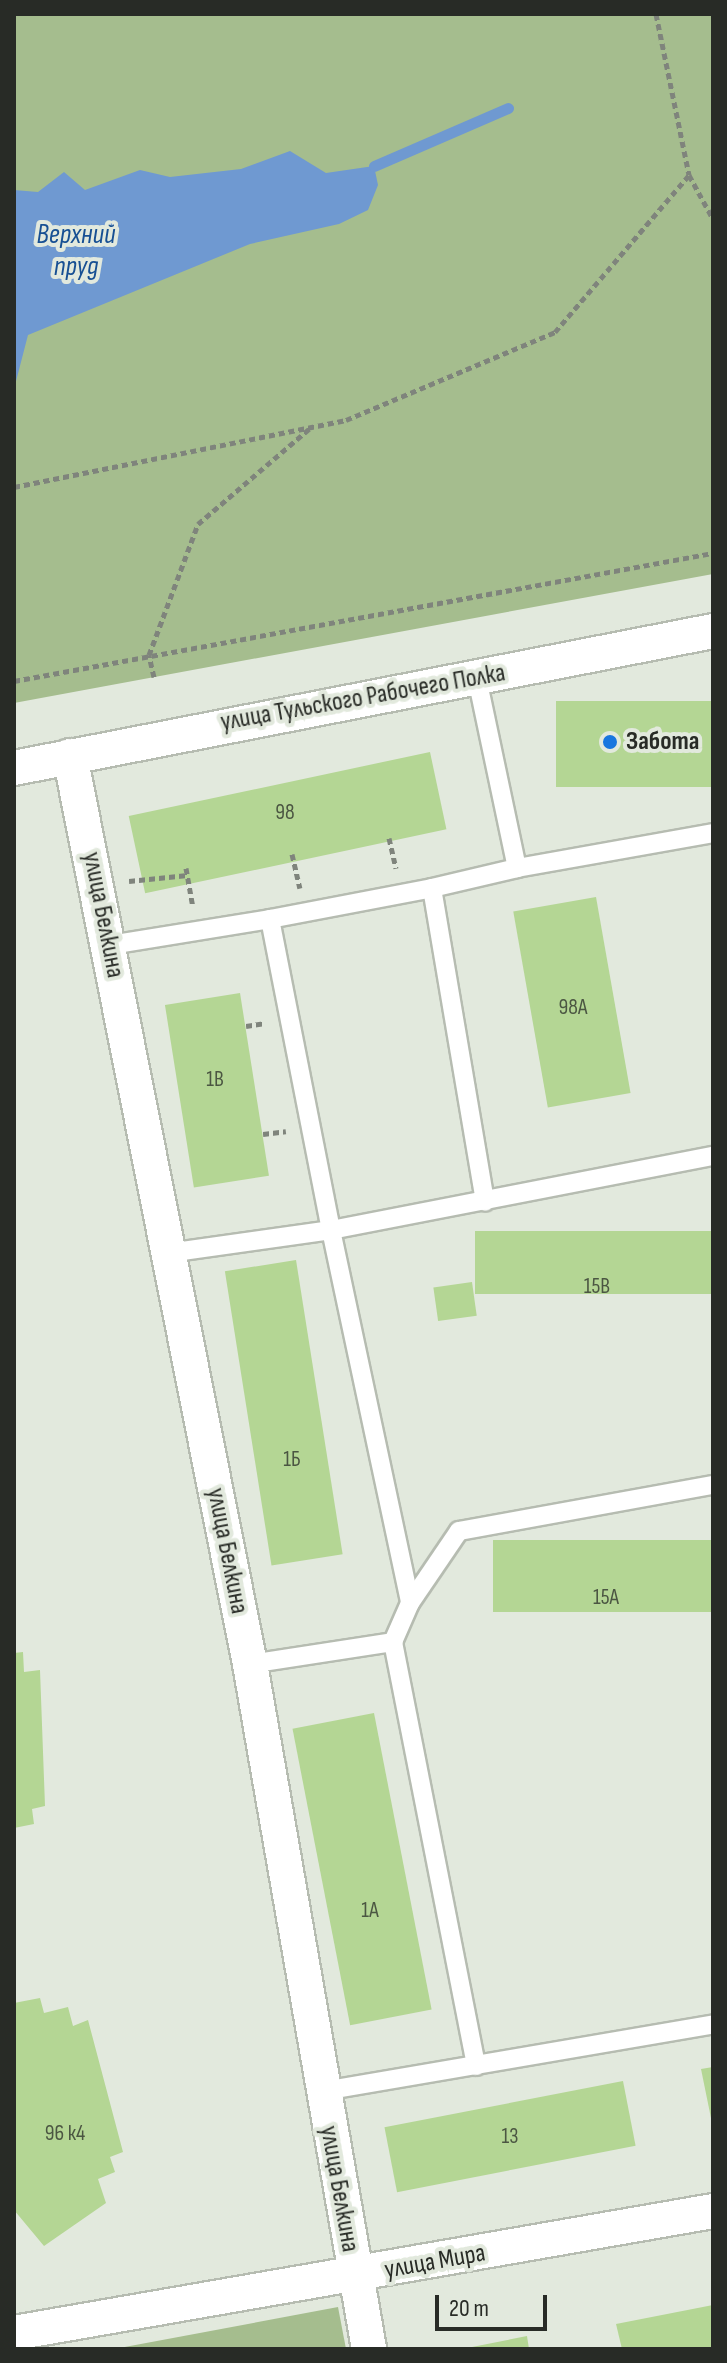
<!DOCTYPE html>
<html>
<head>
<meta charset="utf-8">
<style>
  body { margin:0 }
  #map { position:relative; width:727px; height:2363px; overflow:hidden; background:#e2e9dd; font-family:"Sofia Sans Condensed",sans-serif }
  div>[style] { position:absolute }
  .green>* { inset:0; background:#a5bd8e }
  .water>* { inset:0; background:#6f99d1 }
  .stream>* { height:11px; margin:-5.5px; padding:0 5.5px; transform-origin:5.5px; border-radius:5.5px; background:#6f99d1 }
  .building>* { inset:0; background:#b4d694; transform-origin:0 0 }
  .path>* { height:5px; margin-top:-2.5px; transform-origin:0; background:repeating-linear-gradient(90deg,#7f847c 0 6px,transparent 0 10px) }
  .roads { filter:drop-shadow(2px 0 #b6bcb1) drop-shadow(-2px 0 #b6bcb1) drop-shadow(0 2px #b6bcb1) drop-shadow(0 -2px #b6bcb1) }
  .service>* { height:18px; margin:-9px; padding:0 9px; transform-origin:9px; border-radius:9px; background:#fff }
  .minor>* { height:34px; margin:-17px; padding:0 17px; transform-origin:17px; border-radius:17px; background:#fff }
  .dots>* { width:22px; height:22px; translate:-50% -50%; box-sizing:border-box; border:4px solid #e2e9dd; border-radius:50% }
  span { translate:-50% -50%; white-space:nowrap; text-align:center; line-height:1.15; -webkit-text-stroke:8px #e2e9dd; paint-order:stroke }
  .number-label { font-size:22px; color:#4b5642 }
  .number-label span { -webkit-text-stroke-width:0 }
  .street-label { font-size:26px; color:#282b26 }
  .poi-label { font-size:26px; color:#282b26; font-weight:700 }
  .left { translate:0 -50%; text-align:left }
  .water-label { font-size:28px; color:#175093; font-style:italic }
  .frame { position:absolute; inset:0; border:16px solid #282b26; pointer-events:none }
  .scale { position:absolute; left:435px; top:2295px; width:112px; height:36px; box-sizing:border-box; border:4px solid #282b26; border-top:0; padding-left:10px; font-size:24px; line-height:28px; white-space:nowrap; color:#282b26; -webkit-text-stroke:6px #e2e9dd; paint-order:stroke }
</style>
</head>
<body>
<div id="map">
  <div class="green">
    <div style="clip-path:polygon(14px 14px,713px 14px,713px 574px,14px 703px)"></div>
    <div style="clip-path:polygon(338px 2307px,346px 2349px,114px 2349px)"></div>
  </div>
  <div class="water">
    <div style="clip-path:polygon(290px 151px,326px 173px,374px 166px,378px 185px,368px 210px,339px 224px,250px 244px,28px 335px,14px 389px,14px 190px,38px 192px,64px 172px,85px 190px,140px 170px,170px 177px,241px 169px)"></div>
  </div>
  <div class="stream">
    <div style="left:374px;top:166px;width:146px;rotate:-23.4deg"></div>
  </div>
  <div class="building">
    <div style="left:713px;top:701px;width:86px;height:157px;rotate:90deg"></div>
    <div style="left:430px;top:752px;width:79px;height:308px;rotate:78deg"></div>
    <div style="left:596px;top:897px;width:199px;height:84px;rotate:80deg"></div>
    <div style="left:240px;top:993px;width:185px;height:76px;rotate:81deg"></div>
    <div style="left:713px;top:1231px;width:63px;height:238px;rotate:90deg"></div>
    <div style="left:296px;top:1260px;width:298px;height:72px;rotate:81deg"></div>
    <div style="left:472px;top:1282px;width:34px;height:39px;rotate:82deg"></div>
    <div style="left:713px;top:1540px;width:72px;height:220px;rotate:90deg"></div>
    <div style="clip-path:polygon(23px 1652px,24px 1672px,40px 1670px,45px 1806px,32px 1809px,34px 1824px,14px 1828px,14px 1653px)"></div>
    <div style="left:374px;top:1713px;width:302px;height:83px;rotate:79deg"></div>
    <div style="clip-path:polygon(40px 1998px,44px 2013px,68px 2007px,73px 2026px,88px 2020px,123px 2152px,110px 2157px,115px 2172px,98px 2179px,106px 2203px,44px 2246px,14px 2210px,14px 2003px)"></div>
    <div style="clip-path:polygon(713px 2067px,713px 2123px,712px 2123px,701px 2069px)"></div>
    <div style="left:623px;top:2081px;width:66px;height:243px;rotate:79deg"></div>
    <div style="clip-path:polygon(713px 2305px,713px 2349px,622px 2349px,616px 2324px)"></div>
    <div style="clip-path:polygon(527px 2336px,529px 2349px,467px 2349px,467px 2348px)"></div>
  </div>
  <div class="path">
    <div style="left:656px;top:14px;width:164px;rotate:78.4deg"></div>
    <div style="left:689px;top:175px;width:50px;rotate:61.4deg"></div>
    <div style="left:14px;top:487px;width:339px;rotate:-11.4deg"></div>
    <div style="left:346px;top:420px;width:227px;rotate:-22.8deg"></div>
    <div style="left:555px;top:332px;width:206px;rotate:-49.5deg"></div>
    <div style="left:154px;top:677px;width:23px;rotate:-103deg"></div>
    <div style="left:149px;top:655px;width:140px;rotate:-69.5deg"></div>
    <div style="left:198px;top:524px;width:149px;rotate:-40.6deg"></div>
    <div style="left:14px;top:681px;width:711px;rotate:-10.38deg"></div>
    <div style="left:389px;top:838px;width:31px;rotate:77deg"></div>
    <div style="left:292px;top:854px;width:35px;rotate:77deg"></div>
    <div style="left:186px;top:868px;width:39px;rotate:80deg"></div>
    <div style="left:129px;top:881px;width:59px;rotate:-5.8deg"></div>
    <div style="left:246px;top:1026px;width:18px;rotate:-9deg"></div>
    <div style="left:263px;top:1134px;width:23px;rotate:-7deg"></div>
  </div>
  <div class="roads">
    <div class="service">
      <div style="left:517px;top:868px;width:199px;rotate:-10.1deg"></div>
      <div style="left:432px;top:888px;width:87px;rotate:-13.2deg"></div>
      <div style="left:517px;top:868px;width:193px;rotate:-101.9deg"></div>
      <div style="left:270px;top:919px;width:165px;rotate:-10.8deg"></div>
      <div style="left:432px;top:888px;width:318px;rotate:80.4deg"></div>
      <div style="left:110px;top:945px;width:162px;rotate:-9.2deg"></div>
      <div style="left:270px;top:919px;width:317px;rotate:78.9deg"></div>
      <div style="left:331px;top:1230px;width:389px;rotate:-11deg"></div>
      <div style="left:168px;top:1253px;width:165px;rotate:-8deg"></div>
      <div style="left:331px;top:1230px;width:381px;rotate:78deg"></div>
      <div style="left:410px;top:1603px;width:43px;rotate:113.6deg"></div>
      <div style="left:410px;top:1603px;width:87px;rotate:-55.8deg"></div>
      <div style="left:459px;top:1531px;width:258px;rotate:-10.3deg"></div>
      <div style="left:250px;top:1664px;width:145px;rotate:-8.7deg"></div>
      <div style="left:393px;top:1642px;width:432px;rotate:78.9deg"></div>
      <div style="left:323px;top:2091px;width:396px;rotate:-9.7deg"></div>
    </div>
    <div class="minor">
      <div style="left:70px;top:756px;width:926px;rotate:78.79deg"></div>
      <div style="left:250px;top:1664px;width:695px;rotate:80.14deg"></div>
      <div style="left:14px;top:768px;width:712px;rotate:-11.09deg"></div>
      <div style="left:14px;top:2333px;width:710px;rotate:-9.9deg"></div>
    </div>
  </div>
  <div class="dots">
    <div style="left:610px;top:742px;background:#1876df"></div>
  </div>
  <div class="number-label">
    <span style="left:285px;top:813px">98</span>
    <span style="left:573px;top:1008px">98А</span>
    <span style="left:215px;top:1080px">1В</span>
    <span style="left:597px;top:1287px">15В</span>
    <span style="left:292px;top:1460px">1Б</span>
    <span style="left:606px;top:1598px">15А</span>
    <span style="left:370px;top:1911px">1А</span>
    <span style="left:65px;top:2134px">96 к4</span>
    <span style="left:510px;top:2137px">13</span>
  </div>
  <div class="street-label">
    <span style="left:363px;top:698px;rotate:-10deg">улица Тульского Рабочего Полка</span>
    <span style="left:103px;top:915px;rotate:79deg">улица Белкина</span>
    <span style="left:227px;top:1551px;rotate:79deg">улица Белкина</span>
    <span style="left:339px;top:2189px;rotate:80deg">улица Белкина</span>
    <span style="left:435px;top:2262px;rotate:-10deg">улица Мира</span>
  </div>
  <div class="poi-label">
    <span class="left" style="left:626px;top:742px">Забота</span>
  </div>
  <div class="water-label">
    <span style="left:76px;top:251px">Верхний<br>пруд</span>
  </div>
  <div class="frame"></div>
  <div class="scale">20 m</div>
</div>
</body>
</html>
